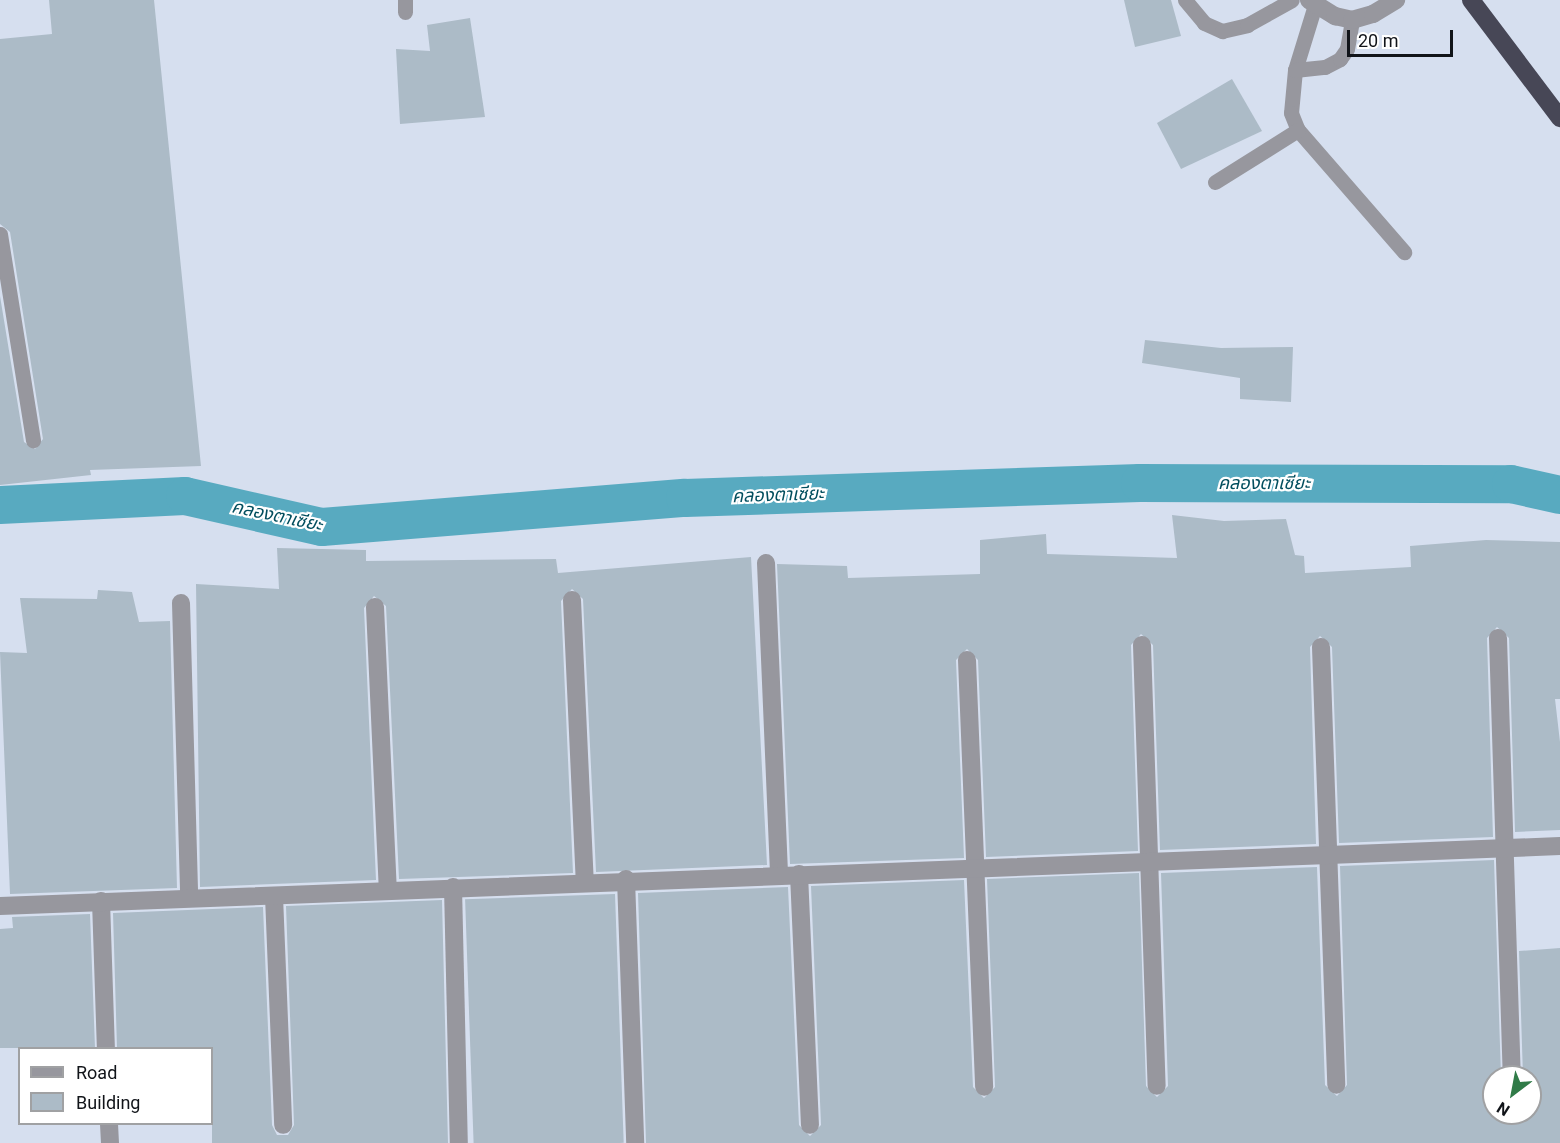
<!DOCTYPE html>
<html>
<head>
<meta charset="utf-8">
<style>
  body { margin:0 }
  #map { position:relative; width:1560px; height:1143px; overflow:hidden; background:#d6dfef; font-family:Roboto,"Noto Sans Thai",sans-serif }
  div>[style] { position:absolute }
  .canal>* { height:38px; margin:-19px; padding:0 19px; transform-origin:19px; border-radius:19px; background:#58aac0 }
  .building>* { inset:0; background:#acbbc7; transform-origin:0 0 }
  .lane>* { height:15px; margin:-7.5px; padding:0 7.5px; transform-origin:7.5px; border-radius:7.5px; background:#97979e }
  .street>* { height:18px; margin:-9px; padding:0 9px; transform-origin:9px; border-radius:9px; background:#97979e }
  .highway>* { height:18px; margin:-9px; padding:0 9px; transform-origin:9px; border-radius:9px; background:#474756 }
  span { translate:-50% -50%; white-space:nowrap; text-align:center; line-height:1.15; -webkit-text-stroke:4.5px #fff; paint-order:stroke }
  .water-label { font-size:18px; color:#024e5e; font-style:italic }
  .legend { position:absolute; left:18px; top:1047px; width:195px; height:78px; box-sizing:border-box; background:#fff; border:2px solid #a0a1a3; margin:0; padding:8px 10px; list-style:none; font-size:18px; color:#111419 }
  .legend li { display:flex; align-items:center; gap:12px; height:30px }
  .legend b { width:30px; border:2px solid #a0a1a3 }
  .north { position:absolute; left:1482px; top:1065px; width:60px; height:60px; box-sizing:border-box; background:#fff; border:2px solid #a0a1a3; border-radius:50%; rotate:212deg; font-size:16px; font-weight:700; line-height:24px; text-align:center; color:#111419 }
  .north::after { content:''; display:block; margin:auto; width:21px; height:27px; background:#307b48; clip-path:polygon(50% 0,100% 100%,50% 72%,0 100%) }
  .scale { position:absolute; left:1347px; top:30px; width:106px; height:27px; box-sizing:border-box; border:3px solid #111419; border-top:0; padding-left:8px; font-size:18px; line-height:21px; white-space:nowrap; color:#111419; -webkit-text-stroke:4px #fff; paint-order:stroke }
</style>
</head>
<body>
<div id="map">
  <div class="canal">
    <div style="left:0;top:505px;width:185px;rotate:-2.8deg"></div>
    <div style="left:185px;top:496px;width:140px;rotate:12.8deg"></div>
    <div style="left:322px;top:527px;width:364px;rotate:-4.6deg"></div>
    <div style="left:685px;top:498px;width:455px;rotate:-1.9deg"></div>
    <div style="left:1140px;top:483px;width:371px;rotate:0.2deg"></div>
    <div style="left:1511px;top:484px;width:50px;rotate:12.7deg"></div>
  </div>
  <div class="building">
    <div style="clip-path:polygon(49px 0,154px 0,201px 466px,90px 470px,91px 475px,0 485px,0 296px,24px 442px,35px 449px,43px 439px,10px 232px,0 224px,0 39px,52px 34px)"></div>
    <div style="clip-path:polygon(1124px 0,1171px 0,1181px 36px,1135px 47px)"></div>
    <div style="clip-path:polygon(470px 18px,485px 117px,400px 124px,396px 49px,430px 51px,427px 25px)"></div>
    <div style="clip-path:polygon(1232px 79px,1262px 131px,1181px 169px,1157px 123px)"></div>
    <div style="clip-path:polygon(1145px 340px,1221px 348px,1293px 347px,1291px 402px,1240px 399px,1240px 378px,1142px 363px)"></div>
    <div style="clip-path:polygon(1172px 515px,1224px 521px,1286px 519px,1295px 555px,1304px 556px,1305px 573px,1411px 567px,1410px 546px,1486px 540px,1560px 542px,1560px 699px,1555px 699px,1560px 742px,1560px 830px,1515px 832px,1509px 638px,1497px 627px,1487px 638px,1493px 837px,1339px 843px,1332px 647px,1320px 636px,1310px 647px,1316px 844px,1160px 850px,1153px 645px,1141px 634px,1131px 645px,1138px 851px,986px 857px,978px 660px,967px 649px,956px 660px,964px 858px,790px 864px,777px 564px,847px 566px,848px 578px,980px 574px,980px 540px,1046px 534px,1047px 554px,1177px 558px)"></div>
    <div style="clip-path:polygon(277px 548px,366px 550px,366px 561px,556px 559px,558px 573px,751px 557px,767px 865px,596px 872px,583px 599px,572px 589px,561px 601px,573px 873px,399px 879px,386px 606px,374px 596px,364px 608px,376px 880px,200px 887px,196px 584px,279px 589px)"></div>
    <div style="clip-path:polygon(98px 590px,132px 592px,139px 622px,170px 621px,177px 888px,10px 894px,0 652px,27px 653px,20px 598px,97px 599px)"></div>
    <div style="clip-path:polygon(1494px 860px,1501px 1077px,1494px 1077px,1494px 1113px,1530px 1113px,1530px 1077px,1523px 1077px,1519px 951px,1560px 948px,1560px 1143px,646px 1143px,638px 893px,788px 887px,799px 1125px,810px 1136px,821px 1125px,811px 886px,964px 880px,973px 1087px,984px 1098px,995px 1087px,987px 879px,1139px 873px,1146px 1086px,1157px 1097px,1168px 1086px,1161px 873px,1317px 867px,1325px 1085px,1337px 1096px,1347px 1085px,1340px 866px)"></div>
    <div style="left:615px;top:894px;width:249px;height:150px;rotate:88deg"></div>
    <div style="clip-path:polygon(442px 900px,448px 1143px,212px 1143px,212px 1048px,117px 1048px,113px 913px,263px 907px,272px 1125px,277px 1135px,288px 1135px,294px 1125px,286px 906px)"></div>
    <div style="clip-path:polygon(90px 914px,95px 1048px,0 1048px,0 929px,13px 928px,12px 917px)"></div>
  </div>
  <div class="lane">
    <div style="left:405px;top:0;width:12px;rotate:90deg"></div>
    <div style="left:1185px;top:0;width:30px;rotate:50deg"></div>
    <div style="left:1204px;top:23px;width:20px;rotate:24deg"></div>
    <div style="left:1222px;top:31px;width:26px;rotate:-13deg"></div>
    <div style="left:1247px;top:25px;width:51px;rotate:-29.1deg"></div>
    <div style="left:1315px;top:5px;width:68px;rotate:107.1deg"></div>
    <div style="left:1295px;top:70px;width:43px;rotate:95.3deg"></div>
    <div style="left:1291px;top:113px;width:18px;rotate:68deg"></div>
    <div style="left:1298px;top:130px;width:162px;rotate:49deg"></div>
    <div style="left:1295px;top:70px;width:30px;rotate:-6deg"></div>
    <div style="left:1325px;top:67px;width:17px;rotate:-28deg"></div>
    <div style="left:1340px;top:59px;width:12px;rotate:-55deg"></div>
    <div style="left:1347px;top:49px;width:29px;rotate:-80deg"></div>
    <div style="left:1215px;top:182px;width:98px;rotate:-32.1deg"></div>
    <div style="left:0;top:234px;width:209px;rotate:80.9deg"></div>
  </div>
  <div class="street">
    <div style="left:1309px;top:0;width:31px;rotate:32deg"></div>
    <div style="left:1335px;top:16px;width:17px;rotate:13deg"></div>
    <div style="left:1352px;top:20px;width:22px;rotate:-16deg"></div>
    <div style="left:1373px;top:14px;width:27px;rotate:-31deg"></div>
    <div style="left:766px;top:563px;width:312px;rotate:87.6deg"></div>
    <div style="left:572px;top:600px;width:281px;rotate:87.4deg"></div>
    <div style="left:181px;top:603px;width:294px;rotate:88.4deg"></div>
    <div style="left:375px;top:607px;width:284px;rotate:87.4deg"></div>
    <div style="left:1498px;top:638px;width:439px;rotate:88.2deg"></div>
    <div style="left:1142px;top:645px;width:441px;rotate:88.1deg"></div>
    <div style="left:1321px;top:647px;width:438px;rotate:88deg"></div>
    <div style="left:967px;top:660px;width:427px;rotate:87.7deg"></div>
    <div style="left:799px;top:874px;width:251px;rotate:87.5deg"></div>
    <div style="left:626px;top:879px;width:264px;rotate:88deg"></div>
    <div style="left:453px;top:887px;width:256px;rotate:88.7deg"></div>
    <div style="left:274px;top:896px;width:229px;rotate:87.7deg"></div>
    <div style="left:101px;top:901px;width:147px;rotate:88.1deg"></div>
    <div style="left:0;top:906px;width:1561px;rotate:-2.2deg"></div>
    <div style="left:109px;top:1124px;width:19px;rotate:87deg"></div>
  </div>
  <div class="highway">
    <div style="left:1471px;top:0;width:148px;rotate:53deg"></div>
  </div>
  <div class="water-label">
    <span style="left:1264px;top:483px">คลองตาเซียะ</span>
    <span style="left:778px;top:495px;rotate:-2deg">คลองตาเซียะ</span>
    <span style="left:277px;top:516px;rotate:12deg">คลองตาเซียะ</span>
  </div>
  <ul class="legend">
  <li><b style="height:8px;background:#97979e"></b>Road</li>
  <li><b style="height:16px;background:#acbbc7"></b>Building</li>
  </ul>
  <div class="north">N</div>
  <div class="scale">20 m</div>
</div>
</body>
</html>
